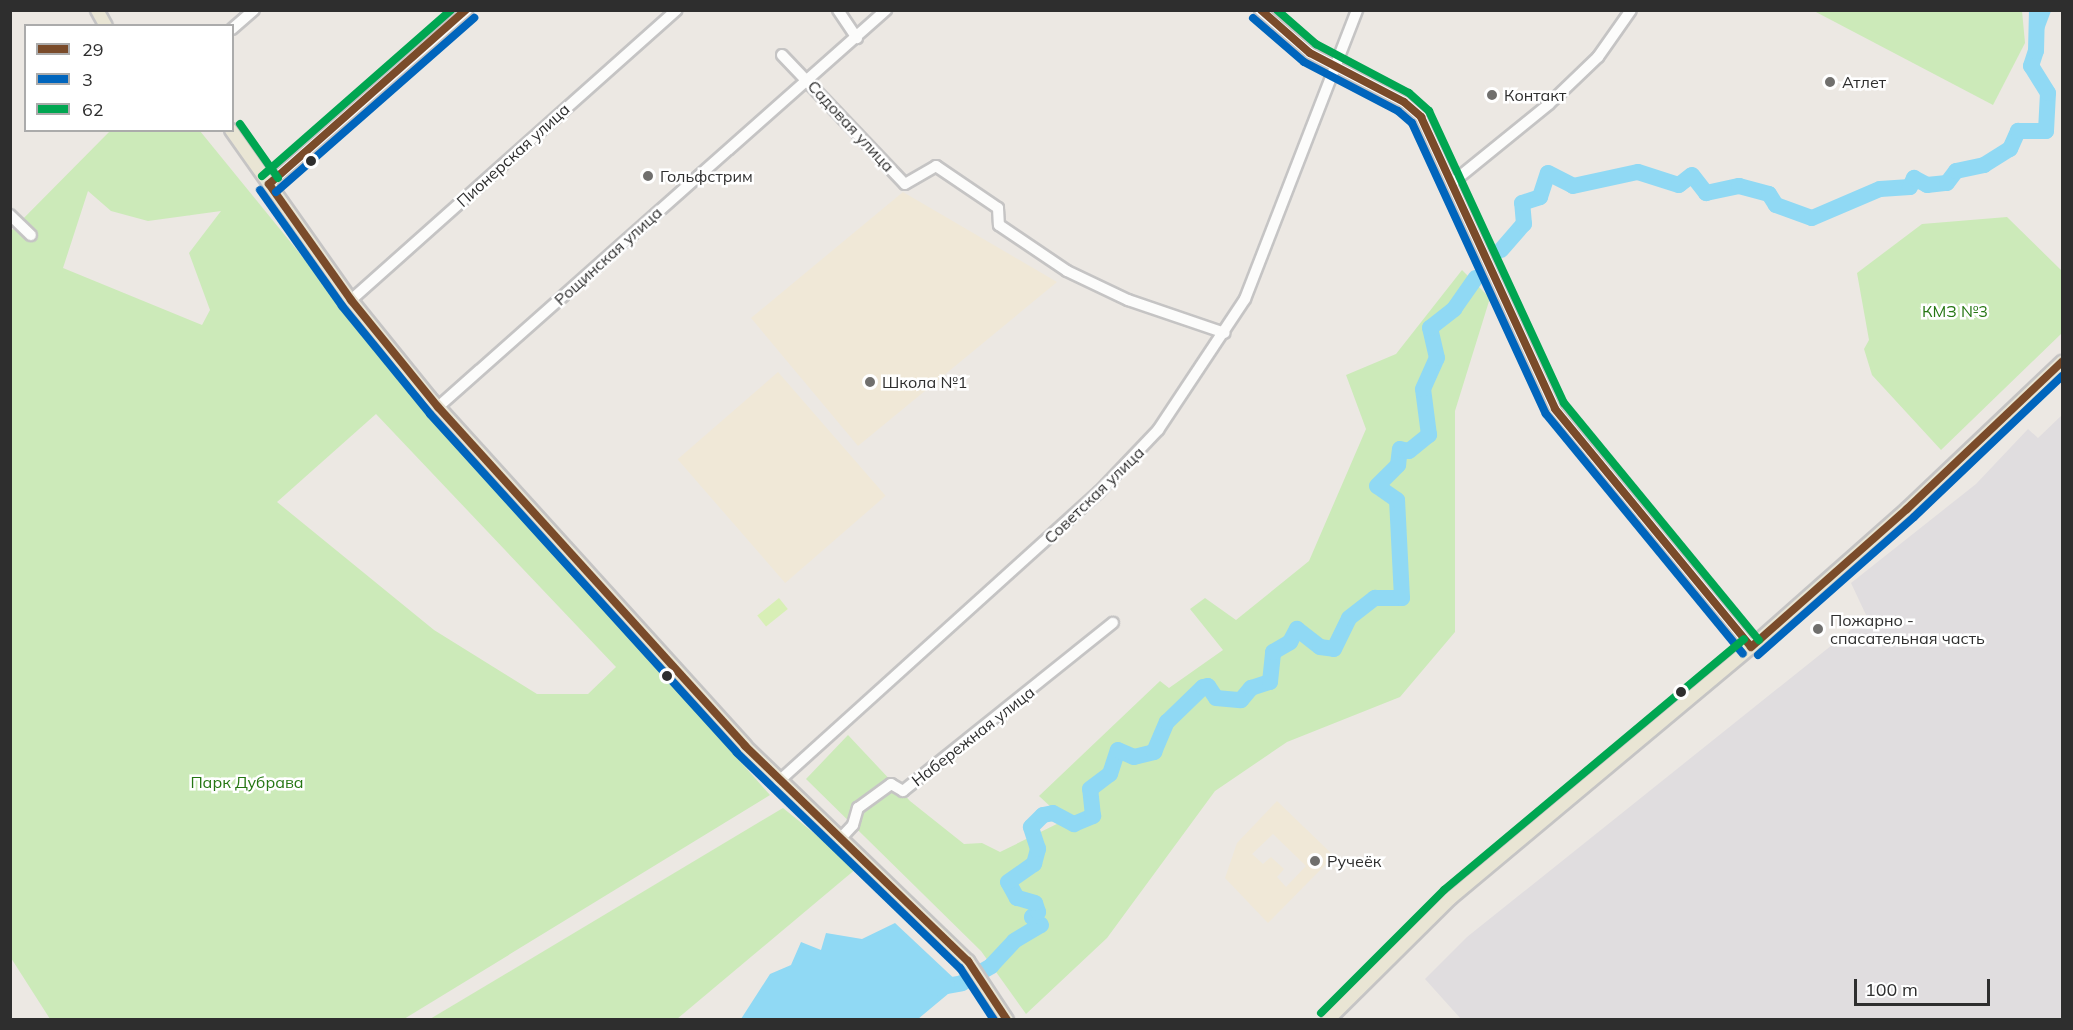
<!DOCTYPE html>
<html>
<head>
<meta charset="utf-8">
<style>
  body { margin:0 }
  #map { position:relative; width:2073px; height:1030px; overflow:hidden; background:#ece8e3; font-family:Mulish,sans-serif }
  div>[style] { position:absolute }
  .industrial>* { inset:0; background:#e0dddf }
  .education>* { inset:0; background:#f0e8d7; transform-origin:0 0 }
  .green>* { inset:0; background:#cceab9 }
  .pitch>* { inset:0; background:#d8efb6; transform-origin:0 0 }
  .water>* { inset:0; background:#90d9f4 }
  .river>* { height:16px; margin:-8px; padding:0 8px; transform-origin:8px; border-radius:8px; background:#90d9f4 }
  .roads { filter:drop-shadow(2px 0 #c5c4c4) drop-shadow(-2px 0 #c5c4c4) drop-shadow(0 2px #c5c4c4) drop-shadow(0 -2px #c5c4c4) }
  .minor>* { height:10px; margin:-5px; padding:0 5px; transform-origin:5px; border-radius:5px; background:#fcfcfb }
  .major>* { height:12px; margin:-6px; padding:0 6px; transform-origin:6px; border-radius:6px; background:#e9e5d4 }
  .bus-1>* { height:8px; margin:-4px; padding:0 4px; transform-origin:4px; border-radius:4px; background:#7a4b2a }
  .bus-2>* { height:8px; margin:-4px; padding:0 4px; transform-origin:4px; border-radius:4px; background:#0065bd }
  .bus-3>* { height:8px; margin:-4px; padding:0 4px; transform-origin:4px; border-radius:4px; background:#00a651 }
  .dots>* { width:16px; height:16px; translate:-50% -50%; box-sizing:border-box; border:3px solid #fff; border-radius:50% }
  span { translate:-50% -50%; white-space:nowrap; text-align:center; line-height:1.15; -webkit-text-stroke:5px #fff; paint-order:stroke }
  .poi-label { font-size:16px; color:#2e2e2e }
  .left { translate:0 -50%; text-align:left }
  .street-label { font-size:16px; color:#2e2e2e }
  .park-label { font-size:16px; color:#257613 }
  .frame { position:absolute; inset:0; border:12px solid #2e2e2e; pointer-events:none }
  .legend { position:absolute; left:24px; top:24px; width:210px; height:108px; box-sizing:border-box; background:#fff; border:2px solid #ababab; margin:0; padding:8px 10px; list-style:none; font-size:18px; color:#2e2e2e }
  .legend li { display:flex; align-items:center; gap:12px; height:30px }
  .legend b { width:30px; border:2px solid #ababab }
  .scale { position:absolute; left:1854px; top:979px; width:136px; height:27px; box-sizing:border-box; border:3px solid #2e2e2e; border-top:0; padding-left:8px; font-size:18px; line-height:21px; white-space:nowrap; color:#2e2e2e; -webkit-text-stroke:4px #fff; paint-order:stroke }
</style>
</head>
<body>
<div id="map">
  <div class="industrial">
    <div style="clip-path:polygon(2062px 415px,2062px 1019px,1461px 1019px,1425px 979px,1467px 937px,1867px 617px,1851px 583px,1976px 484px,2028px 429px,2038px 438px)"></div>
  </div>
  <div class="education">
    <div style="clip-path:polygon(903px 192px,1057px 282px,858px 446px,751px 318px)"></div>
    <div style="left:778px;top:372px;width:164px;height:133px;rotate:49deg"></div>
    <div style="clip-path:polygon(evenodd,1277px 801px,1334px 856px,1268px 923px,1225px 878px,1237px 843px,1277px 801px,1273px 834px,1306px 866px,1286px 887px,1277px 877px,1284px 869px,1271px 857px,1263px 864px,1252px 854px,1273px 834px)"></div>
  </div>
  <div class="green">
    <div style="clip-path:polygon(1814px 11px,2022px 11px,2025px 43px,1993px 105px)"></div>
    <div style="clip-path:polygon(evenodd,110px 131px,200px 131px,419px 400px,770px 795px,404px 1019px,50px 1019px,11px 958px,11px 231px,110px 131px,88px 191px,111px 211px,148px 221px,221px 211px,189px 253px,210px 310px,202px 325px,63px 268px,88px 191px,110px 131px,376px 414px,616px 667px,588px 694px,537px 694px,434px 630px,277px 502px,376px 414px)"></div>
    <div style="clip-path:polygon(2007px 217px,2062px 271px,2062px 333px,1941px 450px,1872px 375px,1864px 349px,1869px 340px,1857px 273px,1922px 224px)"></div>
    <div style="clip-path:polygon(1462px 270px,1490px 298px,1455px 411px,1455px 632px,1400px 697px,1287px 742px,1215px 791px,1107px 938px,1026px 1014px,981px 951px,806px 779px,848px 735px,910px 801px,964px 844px,982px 843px,1000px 852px,1065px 820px,1039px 796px,1160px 681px,1169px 688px,1223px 650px,1190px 609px,1205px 598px,1236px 620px,1309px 561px,1366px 429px,1346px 375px,1396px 354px)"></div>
    <div style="clip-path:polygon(783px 808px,857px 868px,677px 1019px,430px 1019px)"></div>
  </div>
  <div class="pitch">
    <div style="left:779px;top:598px;width:14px;height:28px;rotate:51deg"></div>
  </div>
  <div class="water">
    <div style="clip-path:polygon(2030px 11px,2051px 11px,2036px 51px)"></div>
    <div style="clip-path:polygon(895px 923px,960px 984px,918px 1019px,741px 1019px,770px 974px,791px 965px,801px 942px,821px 950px,826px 933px,862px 939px)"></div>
  </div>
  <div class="river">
    <div style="left:1501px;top:250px;width:35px;rotate:-49deg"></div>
    <div style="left:1524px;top:224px;width:21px;rotate:-95deg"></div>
    <div style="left:1522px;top:203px;width:19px;rotate:-18deg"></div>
    <div style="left:1540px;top:197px;width:25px;rotate:-72deg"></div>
    <div style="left:1548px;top:173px;width:28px;rotate:27deg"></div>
    <div style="left:1573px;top:186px;width:66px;rotate:-12.2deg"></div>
    <div style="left:1638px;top:172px;width:43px;rotate:17.6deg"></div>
    <div style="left:1679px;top:185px;width:16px;rotate:-38deg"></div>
    <div style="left:1692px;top:175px;width:23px;rotate:52deg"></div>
    <div style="left:1706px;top:193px;width:34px;rotate:-12deg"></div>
    <div style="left:1739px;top:186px;width:31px;rotate:15deg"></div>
    <div style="left:1769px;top:194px;width:13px;rotate:58deg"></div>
    <div style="left:1776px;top:205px;width:38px;rotate:20deg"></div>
    <div style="left:1812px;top:218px;width:74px;rotate:-23.1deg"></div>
    <div style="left:1880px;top:189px;width:30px;rotate:-4deg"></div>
    <div style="left:1910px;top:187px;width:10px;rotate:-66deg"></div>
    <div style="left:1914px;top:178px;width:15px;rotate:28deg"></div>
    <div style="left:1927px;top:185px;width:20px;rotate:-6deg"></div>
    <div style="left:1947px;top:183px;width:15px;rotate:-53deg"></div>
    <div style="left:1956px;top:171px;width:29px;rotate:-12deg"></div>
    <div style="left:1984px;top:165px;width:31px;rotate:-32deg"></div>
    <div style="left:2010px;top:149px;width:20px;rotate:-66deg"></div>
    <div style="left:2018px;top:131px;width:28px"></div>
    <div style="left:2046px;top:131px;width:38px;rotate:-87deg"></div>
    <div style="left:2048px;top:93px;width:32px;rotate:-122deg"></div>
    <div style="left:2031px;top:66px;width:16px;rotate:-72deg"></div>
    <div style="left:2036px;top:51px;width:41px;rotate:-88.6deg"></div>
    <div style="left:935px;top:988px;width:27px;rotate:-10deg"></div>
    <div style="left:962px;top:983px;width:34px;rotate:-30deg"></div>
    <div style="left:991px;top:966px;width:34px;rotate:-47deg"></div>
    <div style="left:1014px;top:941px;width:31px;rotate:-31deg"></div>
    <div style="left:1041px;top:925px;width:12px;rotate:-138deg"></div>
    <div style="left:1032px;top:917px;width:8px;rotate:-40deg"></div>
    <div style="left:1038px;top:912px;width:9px;rotate:-108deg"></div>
    <div style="left:1035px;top:903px;width:19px;rotate:-164deg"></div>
    <div style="left:1017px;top:898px;width:18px;rotate:-119deg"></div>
    <div style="left:1008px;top:882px;width:32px;rotate:-35deg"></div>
    <div style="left:1034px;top:864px;width:16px;rotate:-75deg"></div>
    <div style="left:1038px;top:849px;width:23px;rotate:-108deg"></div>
    <div style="left:1031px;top:827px;width:17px;rotate:-45deg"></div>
    <div style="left:1043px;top:815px;width:10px;rotate:-11deg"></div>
    <div style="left:1053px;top:813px;width:24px;rotate:28deg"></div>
    <div style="left:1074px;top:824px;width:21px;rotate:-23deg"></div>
    <div style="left:1093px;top:816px;width:27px;rotate:-96deg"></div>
    <div style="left:1090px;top:789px;width:25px;rotate:-37deg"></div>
    <div style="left:1110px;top:774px;width:25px;rotate:-72deg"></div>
    <div style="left:1118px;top:750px;width:17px;rotate:24deg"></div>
    <div style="left:1134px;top:757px;width:21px;rotate:-14deg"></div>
    <div style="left:1154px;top:752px;width:33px;rotate:-67deg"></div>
    <div style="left:1167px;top:722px;width:50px;rotate:-44.2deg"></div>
    <div style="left:1203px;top:687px;width:5px;rotate:-11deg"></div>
    <div style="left:1208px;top:686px;width:14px;rotate:56deg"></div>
    <div style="left:1216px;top:698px;width:25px;rotate:5deg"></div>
    <div style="left:1241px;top:700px;width:16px;rotate:-50deg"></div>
    <div style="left:1251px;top:688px;width:20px;rotate:-18deg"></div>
    <div style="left:1270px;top:682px;width:30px;rotate:-84deg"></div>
    <div style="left:1273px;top:652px;width:20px;rotate:-30deg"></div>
    <div style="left:1290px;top:642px;width:15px;rotate:-62deg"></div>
    <div style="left:1297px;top:629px;width:29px;rotate:38deg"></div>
    <div style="left:1320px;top:647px;width:14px;rotate:8deg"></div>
    <div style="left:1334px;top:649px;width:34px;rotate:-64deg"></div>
    <div style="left:1349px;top:618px;width:33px;rotate:-38deg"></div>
    <div style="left:1375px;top:598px;width:27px"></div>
    <div style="left:1402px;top:598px;width:98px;rotate:-92.9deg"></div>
    <div style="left:1397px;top:500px;width:24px;rotate:-145deg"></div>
    <div style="left:1377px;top:486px;width:30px;rotate:-45deg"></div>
    <div style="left:1398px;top:465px;width:16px;rotate:-83deg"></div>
    <div style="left:1400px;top:449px;width:9px;rotate:13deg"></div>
    <div style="left:1409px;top:451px;width:26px;rotate:-39deg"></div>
    <div style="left:1429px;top:435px;width:46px;rotate:-97.4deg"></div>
    <div style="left:1423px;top:389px;width:34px;rotate:-66deg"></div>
    <div style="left:1437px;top:358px;width:31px;rotate:-103deg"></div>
    <div style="left:1430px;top:328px;width:31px;rotate:-38deg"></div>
    <div style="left:1454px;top:309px;width:38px;rotate:-55deg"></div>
  </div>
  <div class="roads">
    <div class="minor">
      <div style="left:838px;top:10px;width:34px;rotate:56deg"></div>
      <div style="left:1260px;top:10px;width:66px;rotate:40.7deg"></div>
      <div style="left:1310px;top:53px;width:106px;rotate:27.5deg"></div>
      <div style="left:1404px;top:102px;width:23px;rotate:41deg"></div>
      <div style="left:1421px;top:117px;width:321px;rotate:65.3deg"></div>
      <div style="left:1555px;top:409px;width:308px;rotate:50.5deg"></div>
      <div style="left:232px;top:29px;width:29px;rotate:-41deg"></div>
      <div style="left:782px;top:55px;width:178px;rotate:46.4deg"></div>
      <div style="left:905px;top:184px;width:36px;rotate:-30deg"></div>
      <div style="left:936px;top:166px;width:75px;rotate:34.1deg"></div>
      <div style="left:998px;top:208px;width:17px;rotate:87deg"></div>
      <div style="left:999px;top:225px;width:82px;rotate:34.1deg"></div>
      <div style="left:1067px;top:271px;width:68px;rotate:25.4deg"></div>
      <div style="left:1128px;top:300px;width:102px;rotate:18.8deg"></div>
      <div style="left:1453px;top:182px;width:124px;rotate:-39.1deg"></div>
      <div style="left:1549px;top:104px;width:68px;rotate:-43.8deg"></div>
      <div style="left:1598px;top:57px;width:57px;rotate:-54.9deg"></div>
      <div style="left:269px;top:184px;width:264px;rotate:-41.3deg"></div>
      <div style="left:10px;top:215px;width:29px;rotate:44deg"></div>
      <div style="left:351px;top:300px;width:436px;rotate:-41.7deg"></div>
      <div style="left:438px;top:407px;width:599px;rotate:-41.55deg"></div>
      <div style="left:779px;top:781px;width:431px;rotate:-42.1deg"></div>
      <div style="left:1099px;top:492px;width:86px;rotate:-46.4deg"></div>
      <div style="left:1158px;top:430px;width:157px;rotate:-56.4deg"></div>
      <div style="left:1245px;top:299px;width:310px;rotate:-68.8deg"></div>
      <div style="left:840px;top:839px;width:19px;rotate:-47deg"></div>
      <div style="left:853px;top:825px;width:18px;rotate:-74deg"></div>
      <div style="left:858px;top:808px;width:41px;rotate:-36deg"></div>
      <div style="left:891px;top:784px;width:14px;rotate:30deg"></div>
      <div style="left:903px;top:791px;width:269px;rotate:-38.7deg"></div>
    </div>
    <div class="major">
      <div style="left:97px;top:10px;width:18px;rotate:61deg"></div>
      <div style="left:231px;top:130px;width:208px;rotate:54.8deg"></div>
      <div style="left:351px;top:300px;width:126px;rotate:51.1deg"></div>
      <div style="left:430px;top:398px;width:469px;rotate:47.8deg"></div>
      <div style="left:745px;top:746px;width:310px;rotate:44deg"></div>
      <div style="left:968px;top:961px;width:71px;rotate:56.5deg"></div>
      <div style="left:1328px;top:1020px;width:173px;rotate:-44.8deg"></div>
      <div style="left:1451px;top:898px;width:391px;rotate:-39.9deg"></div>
      <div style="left:1751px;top:647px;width:208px;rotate:-41.5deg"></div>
      <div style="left:1907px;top:509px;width:214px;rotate:-43.5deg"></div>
    </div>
  </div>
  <div class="bus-1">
    <div style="left:1261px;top:10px;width:65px;rotate:41.3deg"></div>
    <div style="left:1310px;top:53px;width:106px;rotate:27.5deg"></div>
    <div style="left:1404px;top:102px;width:23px;rotate:41deg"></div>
    <div style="left:1421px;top:117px;width:321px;rotate:65.3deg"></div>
    <div style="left:1555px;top:409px;width:308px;rotate:50.5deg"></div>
    <div style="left:269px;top:184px;width:142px;rotate:54.7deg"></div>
    <div style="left:351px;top:300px;width:138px;rotate:50.9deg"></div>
    <div style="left:438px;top:407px;width:457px;rotate:47.8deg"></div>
    <div style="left:745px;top:746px;width:310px;rotate:44deg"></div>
    <div style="left:968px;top:961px;width:71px;rotate:56.5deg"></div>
    <div style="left:269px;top:184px;width:263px;rotate:-41.5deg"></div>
    <div style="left:1751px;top:647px;width:208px;rotate:-41.5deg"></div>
    <div style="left:1907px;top:509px;width:214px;rotate:-43.5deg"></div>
  </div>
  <div class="bus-2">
    <div style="left:1253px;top:18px;width:67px;rotate:40.8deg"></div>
    <div style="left:1304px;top:62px;width:106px;rotate:27.5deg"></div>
    <div style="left:1398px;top:111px;width:18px;rotate:41deg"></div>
    <div style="left:1412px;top:123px;width:320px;rotate:65.3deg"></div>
    <div style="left:1546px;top:414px;width:310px;rotate:50.6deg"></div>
    <div style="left:260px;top:190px;width:142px;rotate:54.7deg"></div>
    <div style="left:342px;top:306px;width:139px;rotate:50.8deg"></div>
    <div style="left:430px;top:414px;width:457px;rotate:47.8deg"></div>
    <div style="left:737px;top:753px;width:310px;rotate:44deg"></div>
    <div style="left:960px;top:968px;width:62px;rotate:56.8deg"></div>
    <div style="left:276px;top:192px;width:264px;rotate:-41.3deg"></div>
    <div style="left:1758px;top:655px;width:208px;rotate:-41.5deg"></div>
    <div style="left:1914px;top:517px;width:204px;rotate:-43.6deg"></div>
  </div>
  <div class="bus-3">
    <div style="left:1277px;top:10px;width:52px;rotate:41.1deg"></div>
    <div style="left:1316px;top:44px;width:105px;rotate:27.8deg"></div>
    <div style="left:1409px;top:93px;width:27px;rotate:42deg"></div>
    <div style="left:1429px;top:111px;width:322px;rotate:65.2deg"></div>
    <div style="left:1564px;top:403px;width:307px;rotate:50.6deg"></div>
    <div style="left:240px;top:124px;width:66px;rotate:54.9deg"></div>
    <div style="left:262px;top:176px;width:252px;rotate:-41.3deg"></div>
    <div style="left:1321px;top:1013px;width:174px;rotate:-45deg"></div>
    <div style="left:1444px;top:890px;width:391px;rotate:-39.9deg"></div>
  </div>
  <div class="dots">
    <div style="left:1830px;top:82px;background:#706f6d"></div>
    <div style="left:1492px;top:95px;background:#706f6d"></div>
    <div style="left:311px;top:161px;background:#2e2e2e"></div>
    <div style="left:648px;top:176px;background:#706f6d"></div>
    <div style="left:870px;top:382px;background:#706f6d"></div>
    <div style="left:1818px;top:629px;background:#706f6d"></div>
    <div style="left:667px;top:676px;background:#2e2e2e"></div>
    <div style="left:1681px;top:692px;background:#2e2e2e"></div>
    <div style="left:1315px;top:861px;background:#706f6d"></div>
  </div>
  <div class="poi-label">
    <span class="left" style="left:1842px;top:82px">Атлет</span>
    <span class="left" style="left:1504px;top:95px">Контакт</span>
    <span class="left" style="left:660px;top:176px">Гольфстрим</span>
    <span class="left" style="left:882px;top:382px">Школа №1</span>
    <span class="left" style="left:1830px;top:629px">Пожарно -<br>спасательная часть</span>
    <span class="left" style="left:1327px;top:861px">Ручеёк</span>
  </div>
  <div class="street-label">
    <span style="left:851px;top:126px;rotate:47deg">Садовая улица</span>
    <span style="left:513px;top:155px;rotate:-42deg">Пионерская улица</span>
    <span style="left:608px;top:256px;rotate:-42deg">Рощинская улица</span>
    <span style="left:1094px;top:495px;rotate:-44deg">Советская улица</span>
    <span style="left:973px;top:736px;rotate:-38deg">Набережная улица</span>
  </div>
  <div class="park-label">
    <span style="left:1955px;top:311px">КМЗ №3</span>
    <span style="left:247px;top:782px">Парк Дубрава</span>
  </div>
  <div class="frame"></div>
  <ul class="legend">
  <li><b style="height:8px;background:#7a4b2a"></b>29</li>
  <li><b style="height:8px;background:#0065bd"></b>3</li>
  <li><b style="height:8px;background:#00a651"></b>62</li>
  </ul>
  <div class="scale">100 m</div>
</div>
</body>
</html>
